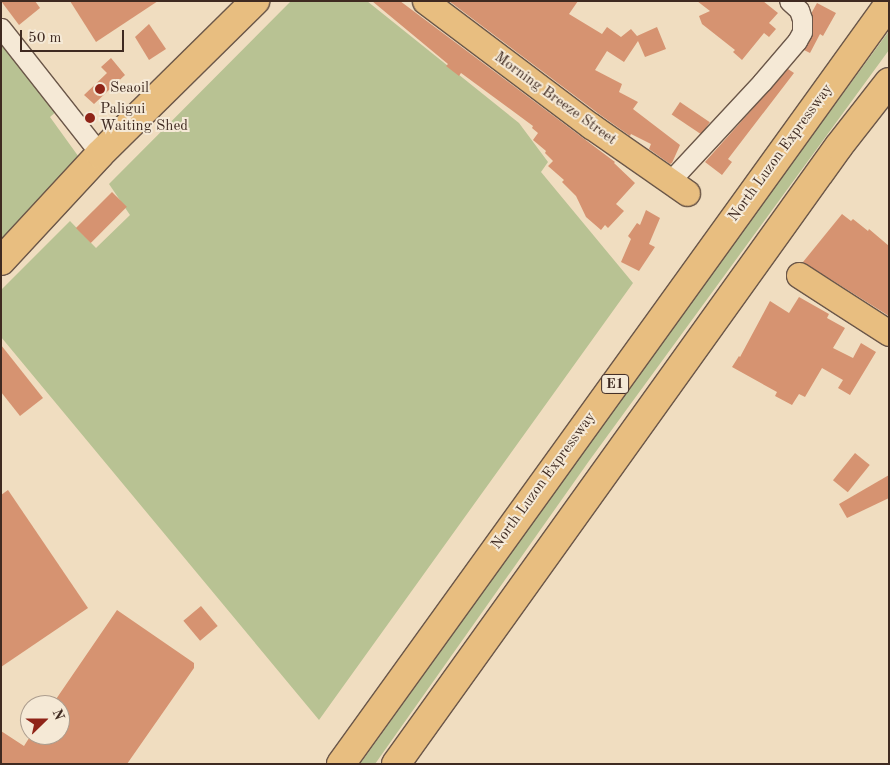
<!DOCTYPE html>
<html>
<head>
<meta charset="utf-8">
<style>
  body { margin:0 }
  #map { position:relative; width:890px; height:765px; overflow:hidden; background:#f0ddc0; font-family:"Old Standard TT",serif }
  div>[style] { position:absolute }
  .green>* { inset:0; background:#b8c293 }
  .building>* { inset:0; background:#d69371; transform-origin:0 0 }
  .roads { filter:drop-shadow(1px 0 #6b5749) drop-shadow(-1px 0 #6b5749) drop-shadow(0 1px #6b5749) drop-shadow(0 -1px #6b5749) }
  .minor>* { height:19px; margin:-9.5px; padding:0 9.5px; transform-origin:9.5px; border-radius:9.5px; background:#f5e9d6 }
  .major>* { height:25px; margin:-12.5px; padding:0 12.5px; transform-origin:12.5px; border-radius:12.5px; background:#e8be80 }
  .highway>* { height:28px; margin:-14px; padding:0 14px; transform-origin:14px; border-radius:14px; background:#e8be80 }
  .dots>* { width:14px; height:14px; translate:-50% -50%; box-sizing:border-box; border:2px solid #f5e9d6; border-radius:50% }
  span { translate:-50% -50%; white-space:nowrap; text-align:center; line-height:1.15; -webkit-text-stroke:4px #f5e9d6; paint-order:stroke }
  .shield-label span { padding:1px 4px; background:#f5e9d6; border:1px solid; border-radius:4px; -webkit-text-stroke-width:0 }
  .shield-label { font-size:14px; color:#3f2a21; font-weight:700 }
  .poi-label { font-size:15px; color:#3f2a21 }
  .left { translate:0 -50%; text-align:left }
  .street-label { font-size:15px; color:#3f2a21 }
  .frame { position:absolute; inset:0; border:2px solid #3f2a21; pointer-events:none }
  .north { position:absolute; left:20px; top:695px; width:50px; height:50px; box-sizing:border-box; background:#f5e9d6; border:1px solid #ac9d8e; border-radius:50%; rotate:68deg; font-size:14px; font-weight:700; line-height:20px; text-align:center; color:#3f2a21 }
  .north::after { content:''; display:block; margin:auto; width:18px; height:22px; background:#8f2418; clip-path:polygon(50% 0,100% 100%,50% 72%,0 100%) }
  .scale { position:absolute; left:20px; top:30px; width:104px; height:22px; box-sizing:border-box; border:2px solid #3f2a21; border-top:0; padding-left:6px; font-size:15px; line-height:18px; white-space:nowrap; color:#3f2a21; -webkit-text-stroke:4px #f5e9d6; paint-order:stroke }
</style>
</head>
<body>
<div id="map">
  <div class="green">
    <div style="clip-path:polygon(291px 1px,367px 1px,519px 123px,548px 162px,541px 172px,633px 283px,319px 720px,1px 337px,1px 290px,70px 221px,96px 248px,130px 215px,109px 184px)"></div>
    <div style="clip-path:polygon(889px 31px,889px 50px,589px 461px,375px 764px,360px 764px,712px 272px)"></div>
    <div style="clip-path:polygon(1px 40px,58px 110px,50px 117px,81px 160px,1px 241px)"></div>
  </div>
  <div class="building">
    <div style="clip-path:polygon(1px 1px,35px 1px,40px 8px,19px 25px)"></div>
    <div style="clip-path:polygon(70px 1px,158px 1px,96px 42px)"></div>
    <div style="clip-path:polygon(372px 1px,400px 1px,615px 162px,614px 163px,635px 183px,616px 204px,624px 211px,608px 228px,605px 225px,601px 230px,586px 217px,576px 196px,562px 182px,564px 180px,548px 166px,553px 161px,545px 153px,546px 151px,533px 140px,538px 133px,532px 128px,533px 126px,461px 73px,459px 76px,446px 66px,448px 64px)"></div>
    <div style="clip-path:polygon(449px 1px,578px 1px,569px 14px,602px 34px,607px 27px,621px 37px,631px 29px,637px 36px,657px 27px,666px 49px,645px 57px,638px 41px,624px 62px,607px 51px,595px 70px,622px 84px,619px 92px,638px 102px,633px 109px,680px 145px,672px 163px,670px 164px,649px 149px,651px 144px,631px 134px,630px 136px,599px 114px)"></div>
    <div style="clip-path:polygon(697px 1px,763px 1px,778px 13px,769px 23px,776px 29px,769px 37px,764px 33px,742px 60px,733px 52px,735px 50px,702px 24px,699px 16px,710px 11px)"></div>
    <div style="clip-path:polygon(817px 3px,836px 13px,823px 36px,820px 34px,810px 53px,804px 50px,812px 37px,812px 12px)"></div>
    <div style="clip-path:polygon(149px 24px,166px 49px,149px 60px,135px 37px)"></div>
    <div style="clip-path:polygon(111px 58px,125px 75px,94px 104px,84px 95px,107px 73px,101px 67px)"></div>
    <div style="clip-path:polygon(788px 69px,794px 73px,728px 159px,732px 162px,722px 175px,705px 162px)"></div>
    <div style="left:680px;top:102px;width:36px;height:15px;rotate:34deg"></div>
    <div style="clip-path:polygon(89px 111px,97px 119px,91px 124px,84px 116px)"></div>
    <div style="left:112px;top:192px;width:21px;height:51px;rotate:45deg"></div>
    <div style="clip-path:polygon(646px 210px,660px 218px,649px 244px,655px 247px,639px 271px,621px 262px,631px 239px,628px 236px,637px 223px,640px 225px)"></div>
    <div style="clip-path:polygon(842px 214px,851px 221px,853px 219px,868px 231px,869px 229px,889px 246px,889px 316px,803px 262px)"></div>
    <div style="clip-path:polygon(799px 297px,829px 314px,827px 318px,845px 328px,833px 348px,853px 358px,861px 343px,876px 352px,850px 395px,838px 388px,843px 380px,822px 368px,805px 397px,799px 394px,792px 405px,775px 396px,777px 392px,732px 367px,739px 356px,740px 357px,770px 301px,789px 313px)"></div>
    <div style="clip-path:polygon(1px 345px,43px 398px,20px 416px,1px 392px)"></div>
    <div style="left:855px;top:453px;width:19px;height:35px;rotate:39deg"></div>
    <div style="clip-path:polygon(889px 475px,889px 498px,847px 518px,839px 504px)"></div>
    <div style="clip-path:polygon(8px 490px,88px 608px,1px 667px,1px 495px)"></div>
    <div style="left:201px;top:606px;width:26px;height:23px;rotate:50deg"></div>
    <div style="clip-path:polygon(117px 610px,194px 663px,194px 668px,127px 764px,1px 764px,1px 731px,24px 746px,31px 735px,60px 735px,60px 705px,52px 705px)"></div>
  </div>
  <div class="roads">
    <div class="minor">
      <div style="left:1px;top:28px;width:160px;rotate:51.8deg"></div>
      <div style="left:670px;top:181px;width:135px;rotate:-47.1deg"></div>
      <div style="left:762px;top:82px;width:54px;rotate:-49.5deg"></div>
      <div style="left:797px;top:41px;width:10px;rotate:-61deg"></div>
      <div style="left:802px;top:32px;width:13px;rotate:-90deg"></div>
      <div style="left:802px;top:19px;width:9px;rotate:-108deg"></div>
      <div style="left:799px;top:10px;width:13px;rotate:-138deg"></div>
    </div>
    <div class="major">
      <div style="left:425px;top:1px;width:208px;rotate:37deg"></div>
      <div style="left:591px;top:126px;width:117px;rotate:34.9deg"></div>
      <div style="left:799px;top:275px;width:107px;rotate:32.8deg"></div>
    </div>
    <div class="highway">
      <div style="left:1px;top:261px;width:146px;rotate:-47.2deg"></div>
      <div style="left:100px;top:154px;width:218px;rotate:-44.6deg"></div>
      <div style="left:341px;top:764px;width:937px;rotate:-54.21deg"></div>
      <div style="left:396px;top:764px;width:760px;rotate:-54.37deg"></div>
      <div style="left:839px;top:146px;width:81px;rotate:-52deg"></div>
    </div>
  </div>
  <div class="dots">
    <div style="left:100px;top:89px;background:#8f2418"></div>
    <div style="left:90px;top:118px;background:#8f2418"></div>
  </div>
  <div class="shield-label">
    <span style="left:615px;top:384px">E1</span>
  </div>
  <div class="poi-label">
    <span class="left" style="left:110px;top:89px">Seaoil</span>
    <span class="left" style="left:100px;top:118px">Paligui<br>Waiting Shed</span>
  </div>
  <div class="street-label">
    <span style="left:555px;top:99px;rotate:36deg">Morning Breeze Street</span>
    <span style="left:781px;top:153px;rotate:-54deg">North Luzon Expressway</span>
    <span style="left:544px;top:481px;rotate:-54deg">North Luzon Expressway</span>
  </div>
  <div class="frame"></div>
  <div class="north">N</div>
  <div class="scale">50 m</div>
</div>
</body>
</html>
